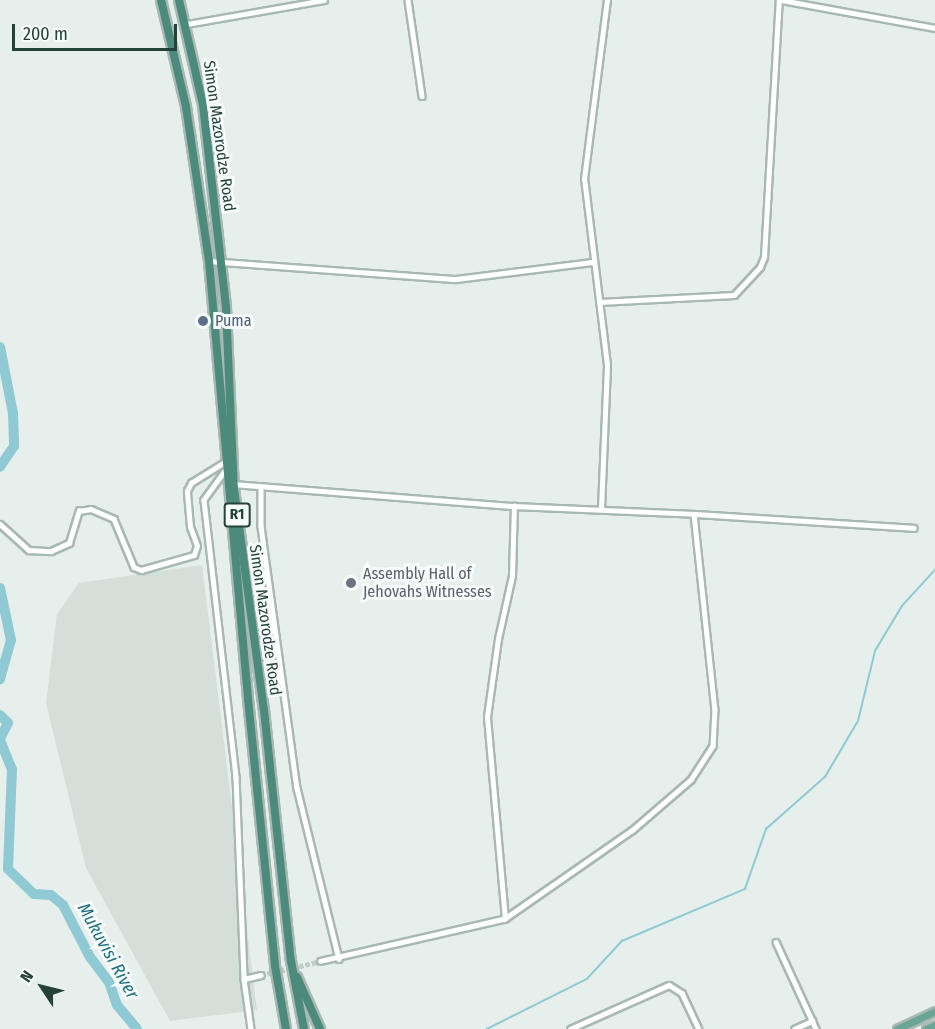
<!DOCTYPE html>
<html>
<head>
<meta charset="utf-8">
<style>
  body { margin:0 }
  #map { position:relative; width:935px; height:1029px; overflow:hidden; background:#e6efeb; font-family:"Fira Sans Condensed",sans-serif }
  div>[style] { position:absolute }
  .built>* { inset:0; background:#d4dfda }
  .stream>* { height:1.5px; margin:-0.75px; padding:0 0.75px; transform-origin:0.75px; border-radius:0.75px; background:#8ec9d4 }
  .river>* { height:10px; margin:-5px; padding:0 5px; transform-origin:5px; border-radius:5px; background:#8ec9d4 }
  .minor-tunnel>* { height:4.5px; margin-top:-2.25px; transform-origin:0; background:repeating-linear-gradient(90deg,#bfccc8 0 4.5px,transparent 0 6.5px) }
  .roads { filter:drop-shadow(2px 0 #a8b8b2) drop-shadow(-2px 0 #a8b8b2) drop-shadow(0 2px #a8b8b2) drop-shadow(0 -2px #a8b8b2) }
  .minor>* { height:4.5px; margin:-2.25px; padding:0 2.25px; transform-origin:2.25px; border-radius:2.25px; background:#fff }
  .primary>* { height:7px; margin:-3.5px; padding:0 3.5px; transform-origin:3.5px; border-radius:3.5px; background:#6aa596 }
  .trunk>* { height:8px; margin:-4px; padding:0 4px; transform-origin:4px; border-radius:4px; background:#4c8a7c }
  .dots>* { width:16px; height:16px; translate:-50% -50%; box-sizing:border-box; border:3px solid #f7fbf9; border-radius:50% }
  span { translate:-50% -50%; white-space:nowrap; text-align:center; line-height:1.15; -webkit-text-stroke:6px #f7fbf9; paint-order:stroke }
  .shield-label span { padding:2px 4px; background:#f7fbf9; border:2px solid; border-radius:4px; -webkit-text-stroke-width:0 }
  .shield-label { font-size:15px; color:#24423a; font-weight:700 }
  .street-label { font-size:16px; color:#24423a }
  .service-label { font-size:16px; color:#4e5e75 }
  .left { translate:0 -50%; text-align:left }
  .worship-label { font-size:16px; color:#5b616d }
  .water-label { font-size:18px; color:#1c6f80; font-style:italic }
  .north { position:absolute; left:12px; top:957px; width:60px; height:60px; -webkit-text-stroke:4px #f7fbf9; paint-order:stroke; rotate:305deg; font-size:16px; font-weight:700; line-height:24px; text-align:center; color:#24423a }
  .north::after { content:''; display:block; margin:auto; width:21px; height:27px; background:#24423a; clip-path:polygon(50% 0,100% 100%,50% 72%,0 100%) }
  .scale { position:absolute; left:12px; top:24px; width:165px; height:27px; box-sizing:border-box; border:3px solid #24423a; border-top:0; padding-left:8px; font-size:18px; line-height:21px; white-space:nowrap; color:#24423a; -webkit-text-stroke:4px #f7fbf9; paint-order:stroke }
</style>
</head>
<body>
<div id="map">
  <div class="built">
    <div style="clip-path:polygon(202px 565px,257px 1010px,170px 1021px,86px 868px,46px 703px,57px 614px,79px 583px)"></div>
  </div>
  <div class="stream">
    <div style="left:487px;top:1029px;width:112px;rotate:-26.6deg"></div>
    <div style="left:587px;top:979px;width:52px;rotate:-47.4deg"></div>
    <div style="left:622px;top:941px;width:134px;rotate:-22.9deg"></div>
    <div style="left:745px;top:889px;width:64px;rotate:-70.7deg"></div>
    <div style="left:766px;top:829px;width:79px;rotate:-41.4deg"></div>
    <div style="left:825px;top:777px;width:65px;rotate:-59.5deg"></div>
    <div style="left:858px;top:721px;width:72px;rotate:-76.3deg"></div>
    <div style="left:875px;top:651px;width:52px;rotate:-59deg"></div>
    <div style="left:902px;top:606px;width:49px;rotate:-47.5deg"></div>
  </div>
  <div class="river">
    <div style="left:0;top:347px;width:67px;rotate:78.9deg"></div>
    <div style="left:13px;top:413px;width:33px;rotate:88deg"></div>
    <div style="left:14px;top:446px;width:25px;rotate:124deg"></div>
    <div style="left:0;top:588px;width:53px;rotate:78.1deg"></div>
    <div style="left:11px;top:640px;width:41px;rotate:105.8deg"></div>
    <div style="left:0;top:715px;width:11px;rotate:45deg"></div>
    <div style="left:8px;top:723px;width:18px;rotate:117deg"></div>
    <div style="left:0;top:740px;width:31px;rotate:68deg"></div>
    <div style="left:12px;top:769px;width:100px;rotate:92.3deg"></div>
    <div style="left:8px;top:869px;width:36px;rotate:44deg"></div>
    <div style="left:34px;top:894px;width:17px;rotate:3deg"></div>
    <div style="left:51px;top:895px;width:16px;rotate:40deg"></div>
    <div style="left:63px;top:905px;width:59px;rotate:62.6deg"></div>
    <div style="left:90px;top:957px;width:31px;rotate:53deg"></div>
    <div style="left:109px;top:982px;width:24px;rotate:71deg"></div>
    <div style="left:117px;top:1005px;width:31px;rotate:50deg"></div>
  </div>
  <div class="minor-tunnel">
    <div style="left:261px;top:975px;width:62px;rotate:-13.1deg"></div>
  </div>
  <div class="roads">
    <div class="minor">
      <div style="left:408px;top:0;width:97px;rotate:81.7deg"></div>
      <div style="left:781px;top:0;width:157px;rotate:10.3deg"></div>
      <div style="left:187px;top:24px;width:139px;rotate:-9.9deg"></div>
      <div style="left:209px;top:261px;width:248px;rotate:4.2deg"></div>
      <div style="left:456px;top:279px;width:137px;rotate:-7.1deg"></div>
      <div style="left:599px;top:302px;width:135px;rotate:-3deg"></div>
      <div style="left:734px;top:295px;width:38px;rotate:-47deg"></div>
      <div style="left:760px;top:267px;width:11px;rotate:-68deg"></div>
      <div style="left:764px;top:257px;width:257px;rotate:-86.7deg"></div>
      <div style="left:225px;top:471px;width:36px;rotate:126deg"></div>
      <div style="left:204px;top:500px;width:279px;rotate:83.4deg"></div>
      <div style="left:236px;top:777px;width:202px;rotate:87.7deg"></div>
      <div style="left:244px;top:979px;width:50px;rotate:82deg"></div>
      <div style="left:233px;top:484px;width:282px;rotate:4.5deg"></div>
      <div style="left:514px;top:506px;width:180px;rotate:2.5deg"></div>
      <div style="left:694px;top:514px;width:196px;rotate:83.9deg"></div>
      <div style="left:715px;top:709px;width:37px;rotate:93deg"></div>
      <div style="left:713px;top:746px;width:40px;rotate:122.9deg"></div>
      <div style="left:691px;top:780px;width:77px;rotate:139.2deg"></div>
      <div style="left:633px;top:830px;width:156px;rotate:145.2deg"></div>
      <div style="left:505px;top:919px;width:189px;rotate:167.1deg"></div>
      <div style="left:261px;top:487px;width:39px;rotate:90deg"></div>
      <div style="left:261px;top:526px;width:264px;rotate:82.2deg"></div>
      <div style="left:297px;top:788px;width:176px;rotate:76.2deg"></div>
      <div style="left:601px;top:509px;width:144px;rotate:-87.6deg"></div>
      <div style="left:607px;top:365px;width:187px;rotate:-97deg"></div>
      <div style="left:584px;top:179px;width:180px;rotate:-82.7deg"></div>
      <div style="left:694px;top:514px;width:220px;rotate:3.6deg"></div>
      <div style="left:0;top:524px;width:39px;rotate:42deg"></div>
      <div style="left:29px;top:550px;width:22px;rotate:3deg"></div>
      <div style="left:51px;top:551px;width:20px;rotate:-24deg"></div>
      <div style="left:69px;top:543px;width:34px;rotate:-73deg"></div>
      <div style="left:79px;top:511px;width:12px;rotate:-9deg"></div>
      <div style="left:91px;top:509px;width:25px;rotate:23deg"></div>
      <div style="left:114px;top:519px;width:52px;rotate:67.4deg"></div>
      <div style="left:134px;top:567px;width:8px;rotate:23deg"></div>
      <div style="left:141px;top:570px;width:55px;rotate:-15.8deg"></div>
      <div style="left:194px;top:555px;width:9px;rotate:-72deg"></div>
      <div style="left:197px;top:546px;width:20px;rotate:-110deg"></div>
      <div style="left:190px;top:527px;width:36px;rotate:-95deg"></div>
      <div style="left:187px;top:491px;width:9px;rotate:-63deg"></div>
      <div style="left:191px;top:483px;width:39px;rotate:-32deg"></div>
      <div style="left:505px;top:919px;width:203px;rotate:-95.1deg"></div>
      <div style="left:487px;top:717px;width:79px;rotate:-82deg"></div>
      <div style="left:498px;top:639px;width:65px;rotate:-77.5deg"></div>
      <div style="left:512px;top:576px;width:70px;rotate:-88.4deg"></div>
      <div style="left:776px;top:942px;width:96px;rotate:65.3deg"></div>
      <div style="left:244px;top:979px;width:17px;rotate:-13deg"></div>
      <div style="left:570px;top:1029px;width:108px;rotate:-24deg"></div>
      <div style="left:669px;top:985px;width:15px;rotate:32deg"></div>
      <div style="left:682px;top:993px;width:40px;rotate:65deg"></div>
      <div style="left:794px;top:1029px;width:20px;rotate:-24deg"></div>
    </div>
    <div class="primary">
      <div style="left:897px;top:1029px;width:42px;rotate:-25.3deg"></div>
      <div style="left:926px;top:1029px;width:10px;rotate:-24deg"></div>
    </div>
    <div class="trunk">
      <div style="left:161px;top:0;width:110px;rotate:76.8deg"></div>
      <div style="left:186px;top:107px;width:156px;rotate:81.5deg"></div>
      <div style="left:209px;top:261px;width:440px;rotate:84.9deg"></div>
      <div style="left:248px;top:699px;width:268px;rotate:84.2deg"></div>
      <div style="left:275px;top:966px;width:64px;rotate:80.1deg"></div>
      <div style="left:179px;top:0;width:108px;rotate:77.1deg"></div>
      <div style="left:203px;top:105px;width:204px;rotate:83.5deg"></div>
      <div style="left:226px;top:308px;width:181px;rotate:87.5deg"></div>
      <div style="left:234px;top:489px;width:223px;rotate:82.3deg"></div>
      <div style="left:264px;top:710px;width:252px;rotate:83.9deg"></div>
      <div style="left:291px;top:961px;width:69px;rotate:79.2deg"></div>
      <div style="left:297px;top:977px;width:57px;rotate:66.1deg"></div>
    </div>
  </div>
  <div class="dots">
    <div style="left:203px;top:321px;background:#5c6f8a"></div>
    <div style="left:351px;top:583px;background:#6b7280"></div>
  </div>
  <div class="shield-label">
    <span style="left:237px;top:515px">R1</span>
  </div>
  <div class="street-label">
    <span style="left:219px;top:136px;rotate:82deg">Simon Mazorodze Road</span>
    <span style="left:265px;top:620px;rotate:82deg">Simon Mazorodze Road</span>
  </div>
  <div class="service-label">
    <span class="left" style="left:215px;top:321px">Puma</span>
  </div>
  <div class="worship-label">
    <span class="left" style="left:363px;top:583px">Assembly Hall of<br>Jehovahs Witnesses</span>
  </div>
  <div class="water-label">
    <span style="left:108px;top:951px;rotate:61deg">Mukuvisi River</span>
  </div>
  <div class="north">N</div>
  <div class="scale">200 m</div>
</div>
</body>
</html>
